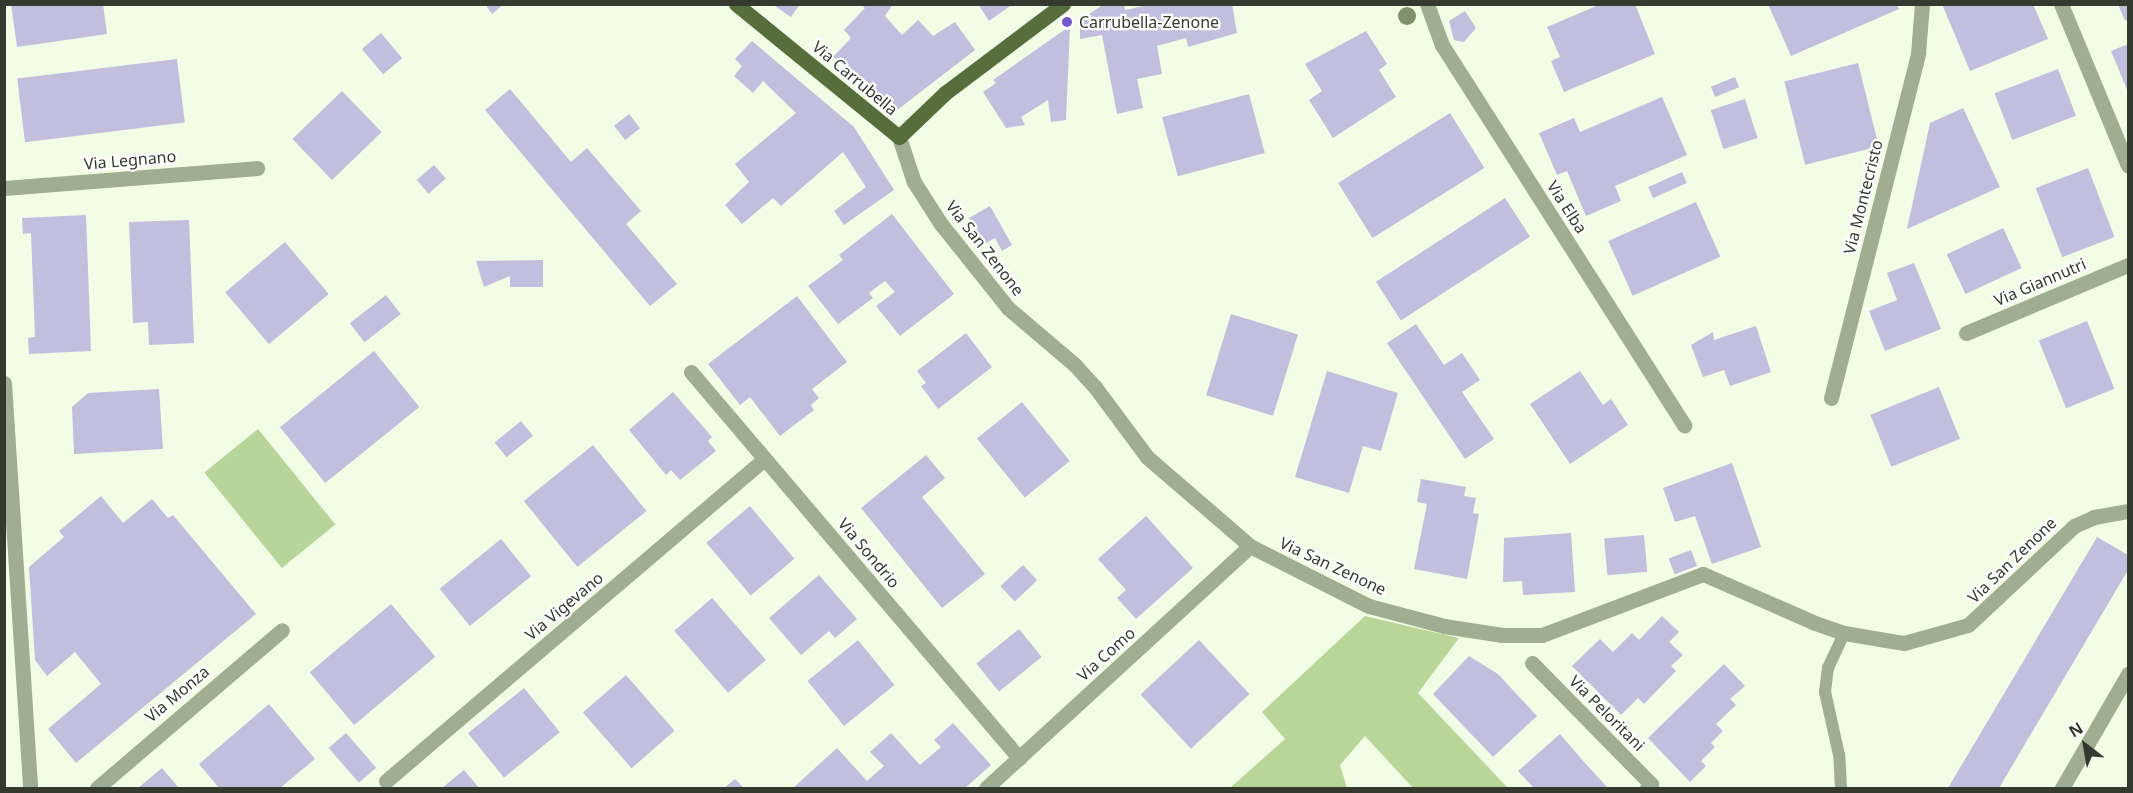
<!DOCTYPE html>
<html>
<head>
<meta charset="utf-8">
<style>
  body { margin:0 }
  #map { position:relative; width:2133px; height:793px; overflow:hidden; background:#f1fee5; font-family:"Noto Sans",sans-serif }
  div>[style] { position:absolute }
  .green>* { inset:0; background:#b7d598; transform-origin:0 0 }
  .forest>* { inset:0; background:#b7d697 }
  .building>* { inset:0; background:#c1bede; transform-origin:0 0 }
  .lane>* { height:12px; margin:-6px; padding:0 6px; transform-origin:6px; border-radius:6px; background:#9fad92 }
  .street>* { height:15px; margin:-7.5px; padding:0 7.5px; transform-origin:7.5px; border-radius:7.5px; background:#9fad92 }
  .primary>* { height:15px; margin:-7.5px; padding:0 7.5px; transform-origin:7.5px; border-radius:7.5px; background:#566d3c }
  .trees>* { width:18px; height:18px; margin:-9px; border-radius:50%; background:#80916d }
  .dots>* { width:16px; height:16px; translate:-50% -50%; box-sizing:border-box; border:3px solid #fff; border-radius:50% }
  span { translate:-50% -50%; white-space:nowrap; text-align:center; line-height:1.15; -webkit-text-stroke:4.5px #fff; paint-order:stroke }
  .poi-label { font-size:16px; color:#343a2e }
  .left { translate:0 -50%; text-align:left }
  .street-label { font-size:16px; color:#343a2e }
  .frame { position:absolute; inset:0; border:6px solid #343a2e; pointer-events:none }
  .north { position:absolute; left:2055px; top:715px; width:60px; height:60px; -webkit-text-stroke:4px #fff; paint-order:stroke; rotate:329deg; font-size:16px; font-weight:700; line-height:24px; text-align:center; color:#343a2e }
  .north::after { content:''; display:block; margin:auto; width:21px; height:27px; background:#343a2e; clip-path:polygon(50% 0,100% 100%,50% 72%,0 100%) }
</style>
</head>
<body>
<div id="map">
  <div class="green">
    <div style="left:258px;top:429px;width:123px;height:69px;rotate:51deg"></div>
  </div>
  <div class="forest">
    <div style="clip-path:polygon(1365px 616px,1459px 638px,1418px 693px,1508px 788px,1413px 788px,1365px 736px,1340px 765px,1347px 788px,1230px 788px,1285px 739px,1262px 712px)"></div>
  </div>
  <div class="building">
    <div style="clip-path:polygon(11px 4px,103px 4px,107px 34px,17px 47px)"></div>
    <div style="clip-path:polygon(485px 4px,504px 4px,492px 14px)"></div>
    <div style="clip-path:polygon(772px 4px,800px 4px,791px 17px)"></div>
    <div style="clip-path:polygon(860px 4px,893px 4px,885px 16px,902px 35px,918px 20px,933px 36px,955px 22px,975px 50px,896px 111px,858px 74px,833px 57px,851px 38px,844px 30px,865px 8px)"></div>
    <div style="clip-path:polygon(978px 4px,1013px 4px,989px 21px)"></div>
    <div style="clip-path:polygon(1104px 4px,1124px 4px,1125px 10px,1152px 4px,1232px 4px,1237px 33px,1188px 47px,1186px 38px,1157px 46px,1162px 74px,1137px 79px,1143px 108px,1117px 114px,1102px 35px,1080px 39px,1080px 20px)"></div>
    <div style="clip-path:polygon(1601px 4px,1635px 4px,1655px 54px,1564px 92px,1551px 61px,1560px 57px,1547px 27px)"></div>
    <div style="clip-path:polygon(1768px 4px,1897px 4px,1899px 9px,1791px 56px)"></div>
    <div style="clip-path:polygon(1942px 4px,2033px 4px,2048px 39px,1970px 71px)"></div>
    <div style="clip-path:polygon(2118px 4px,2128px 4px,2128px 19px,2125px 21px)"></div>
    <div style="clip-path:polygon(1465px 11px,1476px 28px,1464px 42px,1454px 40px,1449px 21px)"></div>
    <div style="clip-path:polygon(1070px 26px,1066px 120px,1051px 122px,1048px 100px,1021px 117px,1025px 125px,1006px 128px,983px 92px,996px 83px,993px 80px)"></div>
    <div style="clip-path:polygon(1366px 31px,1387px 64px,1379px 70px,1396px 97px,1333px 138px,1309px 100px,1322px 91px,1305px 64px)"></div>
    <div style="left:381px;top:33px;width:33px;height:25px;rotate:50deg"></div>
    <div style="clip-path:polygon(752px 41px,854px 127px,894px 190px,844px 225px,834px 211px,866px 187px,843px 152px,781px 206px,773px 198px,742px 224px,725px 205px,749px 182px,735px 164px,796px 113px,763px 81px,753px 93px,734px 76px,742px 66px,735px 59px)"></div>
    <div style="clip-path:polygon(2128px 44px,2128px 92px,2111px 51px)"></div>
    <div style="left:177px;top:59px;width:64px;height:161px;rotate:83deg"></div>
    <div style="left:1858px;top:63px;width:86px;height:76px;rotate:76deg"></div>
    <div style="left:2058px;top:69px;width:50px;height:68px;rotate:69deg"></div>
    <div style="left:1735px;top:77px;width:11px;height:26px;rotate:68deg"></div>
    <div style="clip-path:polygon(510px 89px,571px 162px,587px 148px,641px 211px,626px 224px,677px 284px,650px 306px,485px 110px)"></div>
    <div style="left:342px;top:91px;width:57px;height:69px;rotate:46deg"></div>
    <div style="left:1249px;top:94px;width:61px;height:90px;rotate:75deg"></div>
    <div style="clip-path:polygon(1662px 97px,1687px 155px,1615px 186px,1621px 201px,1586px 216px,1567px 171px,1557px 175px,1539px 133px,1574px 118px,1580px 132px)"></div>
    <div style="left:1745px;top:99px;width:41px;height:36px;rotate:72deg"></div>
    <div style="clip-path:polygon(1963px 108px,2000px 187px,1907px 229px,1930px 123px)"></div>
    <div style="left:1450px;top:113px;width:65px;height:132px;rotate:58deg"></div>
    <div style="left:629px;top:114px;width:18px;height:19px;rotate:52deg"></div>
    <div style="left:434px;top:165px;width:18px;height:23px;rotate:49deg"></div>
    <div style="left:2088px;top:168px;width:74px;height:56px;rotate:69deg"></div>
    <div style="left:1682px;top:172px;width:12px;height:37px;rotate:66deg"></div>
    <div style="left:1505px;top:198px;width:46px;height:154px;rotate:57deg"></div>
    <div style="left:1696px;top:202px;width:60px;height:96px;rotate:66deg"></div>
    <div style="clip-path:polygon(990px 206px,1012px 245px,1002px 251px,995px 238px,984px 244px,969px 218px)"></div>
    <div style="clip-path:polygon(892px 214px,954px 294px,900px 336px,876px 306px,895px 292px,885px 281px,869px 293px,873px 298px,838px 324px,808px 286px,843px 260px,839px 255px)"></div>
    <div style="clip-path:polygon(86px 215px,91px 351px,29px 354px,28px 338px,35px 337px,31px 233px,23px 234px,22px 218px)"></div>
    <div style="clip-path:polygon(189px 220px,194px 343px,149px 345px,148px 322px,133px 323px,129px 222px)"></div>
    <div style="left:2003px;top:228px;width:44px;height:62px;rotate:65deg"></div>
    <div style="left:285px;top:242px;width:68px;height:78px;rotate:50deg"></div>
    <div style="clip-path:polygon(543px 260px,543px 287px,510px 287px,510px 276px,484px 287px,476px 261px)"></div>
    <div style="clip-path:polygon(1914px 263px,1941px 329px,1885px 351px,1869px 311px,1897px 300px,1887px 273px)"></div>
    <div style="left:386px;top:295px;width:24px;height:46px;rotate:52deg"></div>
    <div style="clip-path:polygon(797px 296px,847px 362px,812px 389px,819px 398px,811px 405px,814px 410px,780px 436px,750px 397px,740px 405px,708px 364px)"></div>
    <div style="left:1231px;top:314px;width:70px;height:85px;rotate:17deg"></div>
    <div style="left:2087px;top:321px;width:73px;height:52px;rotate:68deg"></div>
    <div style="clip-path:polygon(1416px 324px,1444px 365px,1462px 353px,1480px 380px,1462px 392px,1494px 439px,1465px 459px,1387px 343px)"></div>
    <div style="clip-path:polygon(1756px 326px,1771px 372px,1730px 386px,1724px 370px,1703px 377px,1691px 345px,1713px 332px,1714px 340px)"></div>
    <div style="clip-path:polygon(966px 333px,992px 367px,938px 409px,921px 386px,926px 383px,917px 371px)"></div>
    <div style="left:374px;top:351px;width:72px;height:121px;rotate:51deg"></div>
    <div style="clip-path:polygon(1327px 371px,1398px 393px,1381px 451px,1363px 446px,1349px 493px,1295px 477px)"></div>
    <div style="clip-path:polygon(1580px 371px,1603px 405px,1611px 399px,1628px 425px,1570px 464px,1530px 404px)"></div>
    <div style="left:1939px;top:387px;width:56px;height:74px;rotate:68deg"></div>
    <div style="clip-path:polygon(159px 389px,163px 449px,74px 454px,72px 407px,88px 393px)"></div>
    <div style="clip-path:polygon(673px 392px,712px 437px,708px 441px,716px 451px,680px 480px,671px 470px,666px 475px,629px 430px)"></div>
    <div style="left:1022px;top:402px;width:76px;height:58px;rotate:51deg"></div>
    <div style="left:521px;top:421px;width:19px;height:34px;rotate:51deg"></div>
    <div style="left:593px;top:445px;width:85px;height:89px;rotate:51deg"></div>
    <div style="clip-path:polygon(926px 455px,945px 478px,922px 497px,985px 574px,942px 608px,861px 508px)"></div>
    <div style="clip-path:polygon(1732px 463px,1761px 547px,1712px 564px,1695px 516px,1675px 522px,1663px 488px)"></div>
    <div style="clip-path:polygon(1421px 479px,1466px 487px,1464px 496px,1476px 498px,1473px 513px,1479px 514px,1467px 579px,1414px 569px,1427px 504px,1417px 502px)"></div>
    <div style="clip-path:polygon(101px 496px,123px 523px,152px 499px,168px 518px,173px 515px,256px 614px,76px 763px,48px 729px,101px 684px,75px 652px,47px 676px,35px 660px,29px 567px,64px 537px,59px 531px)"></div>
    <div style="left:750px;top:506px;width:69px;height:57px;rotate:50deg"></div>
    <div style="clip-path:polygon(1146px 516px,1193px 568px,1136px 619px,1117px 598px,1126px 590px,1098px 559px)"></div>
    <div style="clip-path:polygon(1571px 533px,1575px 592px,1523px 595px,1522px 581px,1503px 582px,1504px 538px)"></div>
    <div style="left:1644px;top:535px;width:37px;height:40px;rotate:85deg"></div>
    <div style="clip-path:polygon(2097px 537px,2128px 555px,2128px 570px,1999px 788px,1948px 788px)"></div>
    <div style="left:501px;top:539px;width:48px;height:79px;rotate:51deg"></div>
    <div style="left:1691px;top:550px;width:17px;height:24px;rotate:69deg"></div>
    <div style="left:1023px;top:565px;width:21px;height:31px;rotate:47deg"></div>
    <div style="clip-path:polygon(819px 575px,857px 619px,835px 638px,829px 631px,801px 655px,769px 618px)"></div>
    <div style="left:712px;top:598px;width:82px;height:50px;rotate:49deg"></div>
    <div style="left:391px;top:604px;width:69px;height:106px;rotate:50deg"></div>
    <div style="clip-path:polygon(1662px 616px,1679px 632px,1669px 642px,1683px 655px,1671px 666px,1676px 671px,1644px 704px,1638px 698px,1621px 715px,1572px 666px,1600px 639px,1613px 652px,1632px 633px,1639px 640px)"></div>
    <div style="left:1019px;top:629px;width:36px;height:55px;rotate:51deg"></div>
    <div style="left:858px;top:640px;width:58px;height:65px;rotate:51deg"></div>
    <div style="left:1199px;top:640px;width:74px;height:80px;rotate:47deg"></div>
    <div style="clip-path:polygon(1469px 656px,1498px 674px,1537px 716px,1493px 757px,1433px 694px)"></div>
    <div style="clip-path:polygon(1724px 664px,1745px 686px,1730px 699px,1736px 705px,1716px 724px,1723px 731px,1711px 743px,1715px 747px,1701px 761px,1706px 766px,1690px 782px,1648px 738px)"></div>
    <div style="left:626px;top:675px;width:74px;height:57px;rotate:49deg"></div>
    <div style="left:524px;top:688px;width:57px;height:72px;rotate:51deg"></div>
    <div style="clip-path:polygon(269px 704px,315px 759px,280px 788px,219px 788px,199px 764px)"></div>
    <div style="clip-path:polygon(953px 723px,991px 765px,965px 788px,793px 788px,837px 748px,867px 781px,884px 766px,870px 752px,891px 733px,920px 765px,941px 747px,934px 740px)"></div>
    <div style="left:346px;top:733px;width:46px;height:23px;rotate:49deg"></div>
    <div style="clip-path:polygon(1560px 734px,1584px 762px,1608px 788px,1534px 788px,1518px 771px)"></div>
    <div style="clip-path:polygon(162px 768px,179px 788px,138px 788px)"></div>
    <div style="clip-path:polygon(464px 770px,479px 788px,442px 788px)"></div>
    <div style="clip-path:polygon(735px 779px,744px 788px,724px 788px)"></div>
  </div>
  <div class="lane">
    <div style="left:1841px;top:788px;width:33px;rotate:-93deg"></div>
    <div style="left:1839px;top:755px;width:65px;rotate:-102.5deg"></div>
    <div style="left:1825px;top:692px;width:24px;rotate:-83deg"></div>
    <div style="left:1828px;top:668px;width:38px;rotate:-65deg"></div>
  </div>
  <div class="street">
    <div style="left:1427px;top:4px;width:44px;rotate:69.9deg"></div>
    <div style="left:1442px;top:45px;width:451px;rotate:57.5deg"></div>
    <div style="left:2061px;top:4px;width:175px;rotate:67.5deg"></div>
    <div style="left:899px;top:137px;width:47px;rotate:71.6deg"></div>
    <div style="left:914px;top:182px;width:50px;rotate:57.3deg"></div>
    <div style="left:941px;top:224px;width:107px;rotate:51.4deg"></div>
    <div style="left:1008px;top:308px;width:88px;rotate:40.4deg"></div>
    <div style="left:1075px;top:365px;width:30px;rotate:48deg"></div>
    <div style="left:1095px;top:387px;width:87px;rotate:53.4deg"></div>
    <div style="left:1147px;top:457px;width:136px;rotate:40.8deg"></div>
    <div style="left:1250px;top:546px;width:133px;rotate:26.8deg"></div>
    <div style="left:1369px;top:606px;width:78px;rotate:14.9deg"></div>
    <div style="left:1444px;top:626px;width:59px;rotate:8.8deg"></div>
    <div style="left:1502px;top:635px;width:40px"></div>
    <div style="left:1542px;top:635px;width:172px;rotate:-20.8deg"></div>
    <div style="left:1703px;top:574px;width:122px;rotate:23.6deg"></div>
    <div style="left:1815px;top:623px;width:31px;rotate:19deg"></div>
    <div style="left:1844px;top:633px;width:61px;rotate:9.5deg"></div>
    <div style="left:1904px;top:643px;width:66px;rotate:-15.7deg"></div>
    <div style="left:1968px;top:625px;width:145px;rotate:-43deg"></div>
    <div style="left:2074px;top:526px;width:22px;rotate:-24deg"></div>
    <div style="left:2094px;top:517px;width:35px;rotate:-10deg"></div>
    <div style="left:4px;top:188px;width:254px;rotate:-4.5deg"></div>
    <div style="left:1966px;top:333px;width:176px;rotate:-22.8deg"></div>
    <div style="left:691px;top:372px;width:507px;rotate:49.64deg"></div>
    <div style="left:4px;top:383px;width:406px;rotate:86.3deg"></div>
    <div style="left:1831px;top:398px;width:356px;rotate:-75.8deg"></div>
    <div style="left:1918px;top:53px;width:49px;rotate:-85.3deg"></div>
    <div style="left:1532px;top:663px;width:170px;rotate:45.5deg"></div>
    <div style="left:1651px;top:784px;width:6px;rotate:135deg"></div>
    <div style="left:386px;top:781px;width:497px;rotate:-40.4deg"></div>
    <div style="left:97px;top:788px;width:243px;rotate:-40.5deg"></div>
    <div style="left:986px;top:788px;width:358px;rotate:-42.5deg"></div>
    <div style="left:2062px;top:788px;width:132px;rotate:-59.9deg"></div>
  </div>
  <div class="primary">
    <div style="left:736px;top:4px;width:210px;rotate:39.2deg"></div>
    <div style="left:899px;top:137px;width:64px;rotate:-43.7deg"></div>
    <div style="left:945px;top:93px;width:148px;rotate:-37deg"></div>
  </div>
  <div class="trees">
    <div style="left:1407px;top:16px"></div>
  </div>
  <div class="dots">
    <div style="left:1067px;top:22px;background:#7257d1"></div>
  </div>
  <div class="poi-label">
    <span class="left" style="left:1079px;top:22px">Carrubella-Zenone</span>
  </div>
  <div class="street-label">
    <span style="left:855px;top:78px;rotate:40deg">Via Carrubella</span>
    <span style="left:130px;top:160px;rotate:-5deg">Via Legnano</span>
    <span style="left:1863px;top:197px;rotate:-76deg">Via Montecristo</span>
    <span style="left:1567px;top:207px;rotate:57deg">Via Elba</span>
    <span style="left:985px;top:248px;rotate:52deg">Via San Zenone</span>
    <span style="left:2040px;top:282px;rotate:-23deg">Via Giannutri</span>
    <span style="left:869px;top:553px;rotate:50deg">Via Sondrio</span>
    <span style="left:2012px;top:560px;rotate:-44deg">Via San Zenone</span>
    <span style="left:1333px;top:566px;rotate:25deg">Via San Zenone</span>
    <span style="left:564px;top:606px;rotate:-40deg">Via Vigevano</span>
    <span style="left:1106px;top:654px;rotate:-42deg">Via Como</span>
    <span style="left:177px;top:694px;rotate:-40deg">Via Monza</span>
    <span style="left:1607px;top:713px;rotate:45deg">Via Peloritani</span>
  </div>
  <div class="frame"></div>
  <div class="north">N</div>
</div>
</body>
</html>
